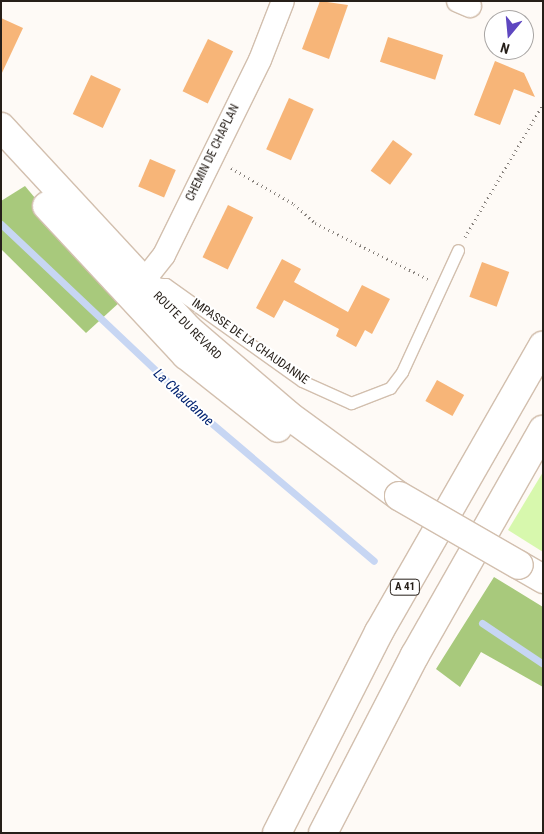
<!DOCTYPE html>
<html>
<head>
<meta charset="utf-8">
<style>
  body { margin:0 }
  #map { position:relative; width:544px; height:834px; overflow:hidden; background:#fefaf6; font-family:"Roboto Condensed",sans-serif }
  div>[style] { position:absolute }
  .green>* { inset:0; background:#d7f8ad }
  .forest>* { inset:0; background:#a8c97c }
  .stream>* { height:7px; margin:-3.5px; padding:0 3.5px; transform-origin:3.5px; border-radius:3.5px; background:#c7d6f3 }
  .building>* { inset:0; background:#f7b578; transform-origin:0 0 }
  .path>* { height:3px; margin-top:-1.5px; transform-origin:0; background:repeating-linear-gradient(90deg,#88827d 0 1px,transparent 0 5px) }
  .roads { filter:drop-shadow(1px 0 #d2bfae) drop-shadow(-1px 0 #d2bfae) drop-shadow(0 1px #d2bfae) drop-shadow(0 -1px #d2bfae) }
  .lane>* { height:11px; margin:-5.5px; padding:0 5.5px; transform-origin:5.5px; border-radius:5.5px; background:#fff }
  .street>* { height:22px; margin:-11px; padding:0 11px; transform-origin:11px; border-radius:11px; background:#fff }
  .secondary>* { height:28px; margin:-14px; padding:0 14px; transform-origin:14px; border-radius:14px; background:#fff }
  .highway>* { height:28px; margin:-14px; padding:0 14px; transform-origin:14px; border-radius:14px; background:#fff }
  .bridges { filter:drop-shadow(1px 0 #d2bfae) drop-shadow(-1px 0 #d2bfae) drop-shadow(0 1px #d2bfae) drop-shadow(0 -1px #d2bfae) }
  .secondary-bridge>* { height:28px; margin:-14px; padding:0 14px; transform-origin:14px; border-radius:14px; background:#fff }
  span { translate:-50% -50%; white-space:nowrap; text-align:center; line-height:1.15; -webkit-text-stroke:4px #fff; paint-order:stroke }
  .shield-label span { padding:1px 4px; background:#fff; border:1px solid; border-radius:4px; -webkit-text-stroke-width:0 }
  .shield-label { font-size:11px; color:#261f19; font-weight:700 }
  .street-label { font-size:12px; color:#261f19 }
  .water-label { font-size:14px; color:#032472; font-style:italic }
  .frame { position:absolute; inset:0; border:2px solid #261f19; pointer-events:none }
  .north { position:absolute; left:484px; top:10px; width:50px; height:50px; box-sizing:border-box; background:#fff; border:1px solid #a8a5a3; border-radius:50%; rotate:197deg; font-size:14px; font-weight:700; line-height:20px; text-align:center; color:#261f19 }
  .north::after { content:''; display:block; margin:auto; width:18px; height:22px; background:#5e47c0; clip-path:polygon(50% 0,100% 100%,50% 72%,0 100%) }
</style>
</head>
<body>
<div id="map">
  <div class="green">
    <div style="clip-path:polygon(543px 472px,543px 552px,508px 530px)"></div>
  </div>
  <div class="forest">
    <div style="clip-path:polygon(25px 186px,121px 301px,86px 333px,1px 249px,1px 201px)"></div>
    <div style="clip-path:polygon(494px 577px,543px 607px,543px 687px,481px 652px,460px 687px,436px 669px)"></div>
  </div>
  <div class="stream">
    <div style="left:1px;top:224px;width:286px;rotate:43.4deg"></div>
    <div style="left:209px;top:421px;width:216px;rotate:40.3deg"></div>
    <div style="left:482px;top:623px;width:73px;rotate:33.9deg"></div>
  </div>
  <div class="building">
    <div style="clip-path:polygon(320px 1px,348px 5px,329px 59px,302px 49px)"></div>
    <div style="clip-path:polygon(1px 18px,23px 28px,1px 75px)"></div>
    <div style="left:388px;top:37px;width:58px;height:26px;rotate:18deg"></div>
    <div style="left:208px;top:39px;width:28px;height:58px;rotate:26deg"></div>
    <div style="clip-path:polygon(495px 61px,524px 73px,535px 97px,514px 89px,500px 125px,474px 115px)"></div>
    <div style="left:91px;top:75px;width:33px;height:43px;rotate:25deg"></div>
    <div style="left:289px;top:98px;width:27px;height:56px;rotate:24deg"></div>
    <div style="left:393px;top:140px;width:24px;height:38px;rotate:36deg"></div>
    <div style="left:150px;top:159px;width:28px;height:30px;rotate:23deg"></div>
    <div style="left:228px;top:205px;width:28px;height:58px;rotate:26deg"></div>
    <div style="clip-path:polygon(282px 259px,301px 269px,294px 282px,348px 312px,362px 285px,390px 299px,372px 334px,365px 330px,356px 347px,336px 336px,339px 329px,284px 300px,274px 318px,256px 308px)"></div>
    <div style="left:482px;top:262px;width:29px;height:37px;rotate:20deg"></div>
    <div style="left:437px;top:380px;width:31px;height:24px;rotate:29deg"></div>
  </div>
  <div class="path">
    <div style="left:231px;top:168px;width:73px;rotate:29.7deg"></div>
    <div style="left:294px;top:204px;width:28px;rotate:42deg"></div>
    <div style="left:315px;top:223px;width:126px;rotate:26.4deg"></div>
    <div style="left:465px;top:237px;width:154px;rotate:-59.6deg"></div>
  </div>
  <div class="roads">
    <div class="lane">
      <div style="left:150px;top:283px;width:16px;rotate:4deg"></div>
      <div style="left:166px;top:284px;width:167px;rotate:35.5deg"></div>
      <div style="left:302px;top:381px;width:54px;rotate:24.2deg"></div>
      <div style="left:351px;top:403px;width:42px;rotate:-21deg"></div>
      <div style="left:390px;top:388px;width:20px;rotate:-53deg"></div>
      <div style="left:402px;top:372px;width:134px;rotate:-65.3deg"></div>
    </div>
    <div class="street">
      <div style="left:458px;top:1px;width:13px;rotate:23deg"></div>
      <div style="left:134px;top:293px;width:48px;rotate:-51.7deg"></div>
      <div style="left:164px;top:255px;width:217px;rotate:-63.8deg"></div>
      <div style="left:260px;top:60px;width:63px;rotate:-68.7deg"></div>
    </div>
    <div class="secondary">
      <div style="left:1px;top:127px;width:277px;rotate:47.2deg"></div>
      <div style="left:189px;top:330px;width:130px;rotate:40.6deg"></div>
      <div style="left:288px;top:415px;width:137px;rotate:36.1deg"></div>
      <div style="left:47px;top:206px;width:204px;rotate:47deg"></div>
      <div style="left:186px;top:355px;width:117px;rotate:38.4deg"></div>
      <div style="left:519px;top:565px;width:28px;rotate:30deg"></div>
    </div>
    <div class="highway">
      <div style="left:277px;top:833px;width:225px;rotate:-63.1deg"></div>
      <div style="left:379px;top:632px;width:330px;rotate:-60.2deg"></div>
      <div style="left:323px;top:833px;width:200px;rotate:-62.7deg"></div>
      <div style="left:415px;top:655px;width:259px;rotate:-60.4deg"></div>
    </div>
  </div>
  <div class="bridges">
    <div class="secondary-bridge">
      <div style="left:399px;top:496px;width:138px;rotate:29.9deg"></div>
    </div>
  </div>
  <div class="shield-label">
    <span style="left:405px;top:587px">A 41</span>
  </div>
  <div class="street-label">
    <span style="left:213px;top:153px;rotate:-64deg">CHEMIN DE CHAPLAN</span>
    <span style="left:187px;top:326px;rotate:45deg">ROUTE DU REVARD</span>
    <span style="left:250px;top:342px;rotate:35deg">IMPASSE DE LA CHAUDANNE</span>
  </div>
  <div class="water-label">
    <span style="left:184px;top:397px;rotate:43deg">La Chaudanne</span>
  </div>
  <div class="frame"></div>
  <div class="north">N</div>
</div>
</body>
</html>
